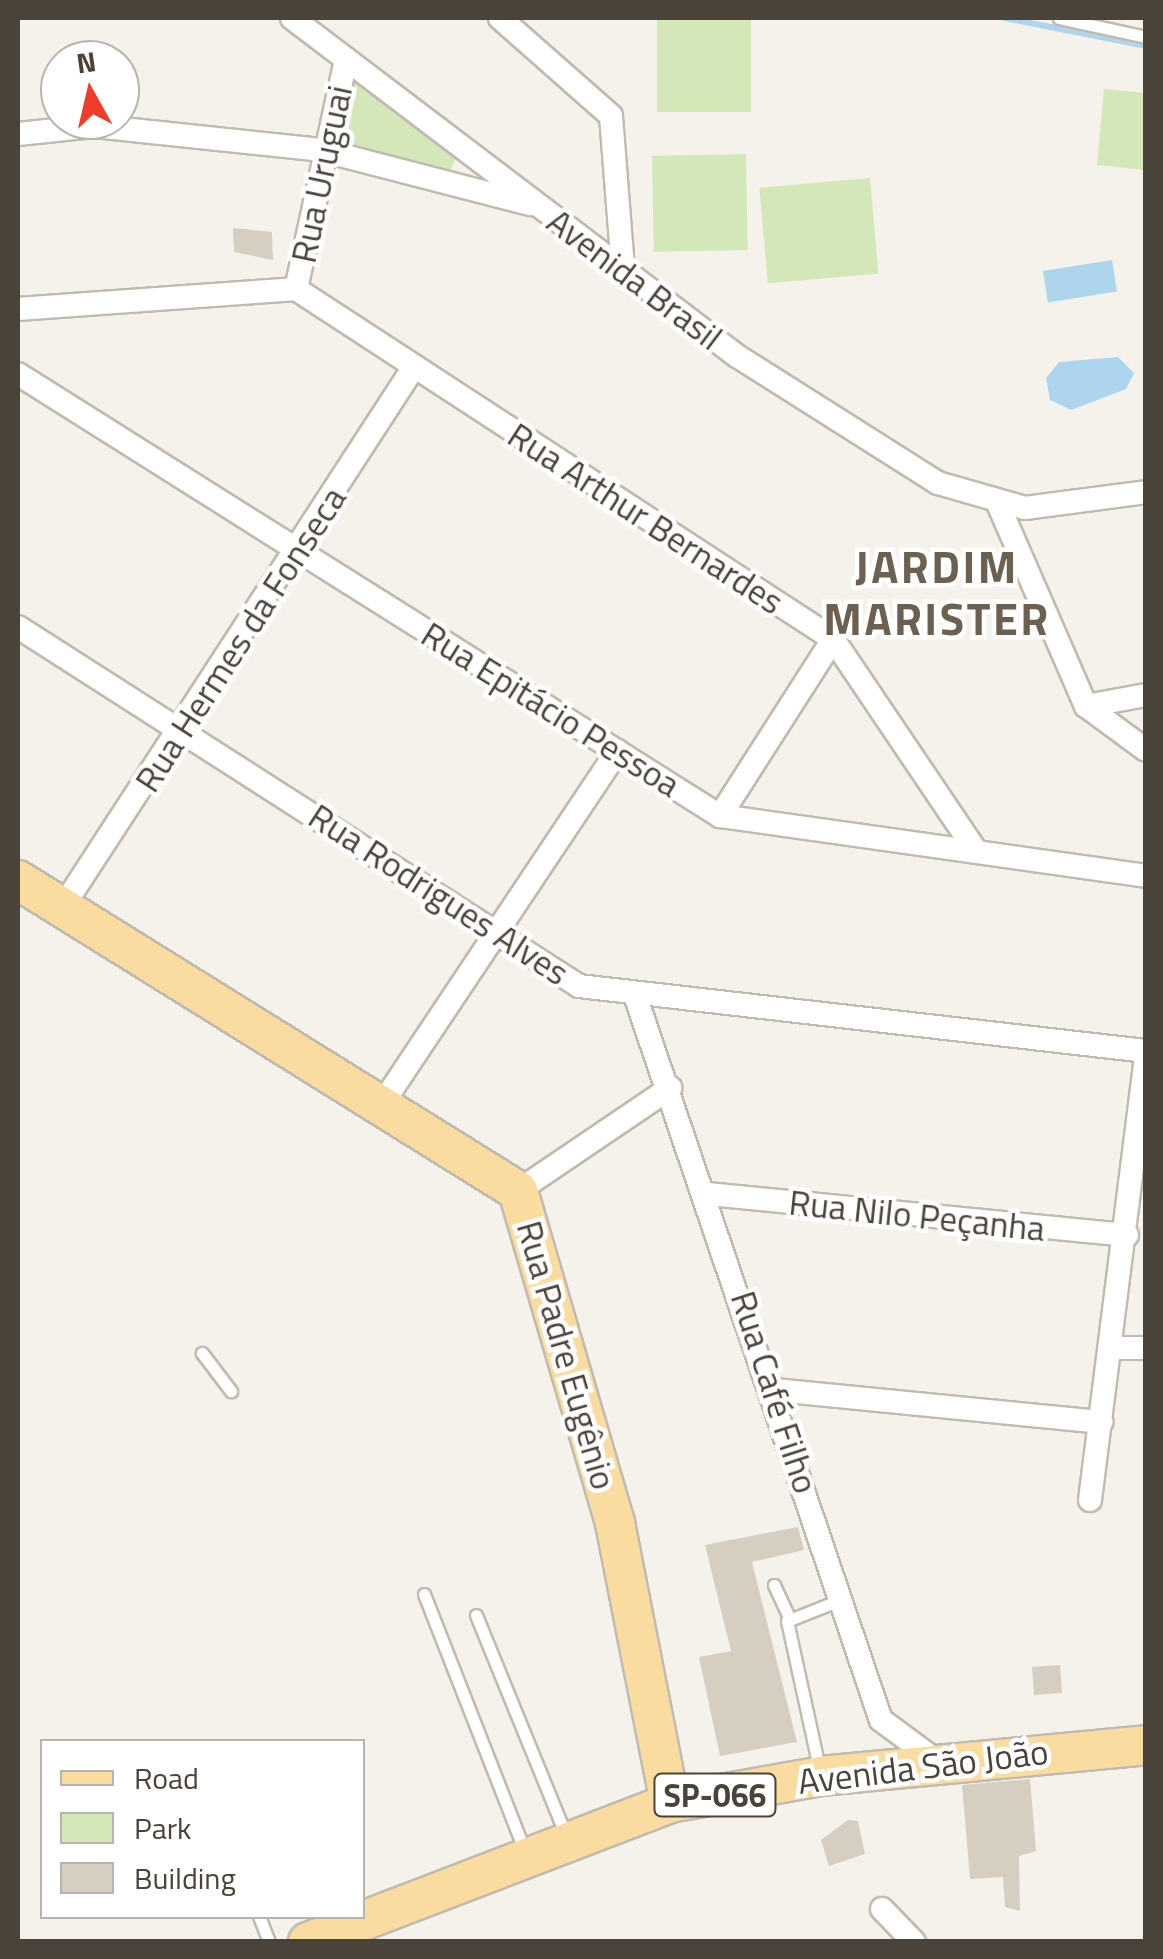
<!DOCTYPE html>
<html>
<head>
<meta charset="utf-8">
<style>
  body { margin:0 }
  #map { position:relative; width:1163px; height:1959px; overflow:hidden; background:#f5f2ec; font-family:"Titillium Web",sans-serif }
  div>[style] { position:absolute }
  .green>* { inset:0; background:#d4e7b8; transform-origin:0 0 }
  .water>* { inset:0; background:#add6ee; transform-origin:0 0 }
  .stream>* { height:6px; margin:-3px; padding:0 3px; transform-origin:3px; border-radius:3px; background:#add6ee }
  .building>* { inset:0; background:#d7cec2; transform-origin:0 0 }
  .roads { filter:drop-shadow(2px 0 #c1baaf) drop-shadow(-2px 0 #c1baaf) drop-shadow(0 2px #c1baaf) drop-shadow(0 -2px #c1baaf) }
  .service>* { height:11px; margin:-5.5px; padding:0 5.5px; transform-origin:5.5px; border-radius:5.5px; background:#fff }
  .minor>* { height:22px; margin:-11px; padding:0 11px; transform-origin:11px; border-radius:11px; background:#fff }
  .primary>* { height:38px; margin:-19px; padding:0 19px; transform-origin:19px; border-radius:19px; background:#fadca1 }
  span { translate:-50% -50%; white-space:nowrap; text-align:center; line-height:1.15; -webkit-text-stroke:9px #fff; paint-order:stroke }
  .shield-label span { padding:2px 8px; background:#fff; border:2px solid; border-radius:8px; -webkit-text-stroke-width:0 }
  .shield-label { font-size:32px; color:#4a433a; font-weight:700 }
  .street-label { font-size:35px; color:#4a433a }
  .district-label { font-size:45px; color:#6c6051; font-weight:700; letter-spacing:2.5px }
  .frame { position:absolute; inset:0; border:20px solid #4a433a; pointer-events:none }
  .legend { position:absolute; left:40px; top:1739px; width:325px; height:180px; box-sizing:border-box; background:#fff; border:2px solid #b7b4b0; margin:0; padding:12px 18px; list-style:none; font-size:30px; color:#4a433a }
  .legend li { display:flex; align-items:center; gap:20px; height:50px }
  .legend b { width:50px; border:2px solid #b7b4b0 }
  .north { position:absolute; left:40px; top:40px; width:100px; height:100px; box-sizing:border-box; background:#fff; border:2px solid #b7b4b0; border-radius:50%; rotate:352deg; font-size:28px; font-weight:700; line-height:40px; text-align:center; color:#4a433a }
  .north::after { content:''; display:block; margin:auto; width:35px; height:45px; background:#f03d29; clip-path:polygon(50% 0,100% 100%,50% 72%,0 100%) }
</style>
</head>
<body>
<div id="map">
  <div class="green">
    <div style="left:657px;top:18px;width:94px;height:94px"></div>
    <div style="clip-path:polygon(350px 76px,456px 158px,450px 171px,337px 141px)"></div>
    <div style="clip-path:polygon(1104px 89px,1145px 93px,1145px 170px,1097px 165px)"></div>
    <div style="left:746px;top:154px;width:96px;height:94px;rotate:89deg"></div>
    <div style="left:870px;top:178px;width:96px;height:111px;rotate:85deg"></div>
  </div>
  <div class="water">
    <div style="left:1112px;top:260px;width:32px;height:70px;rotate:81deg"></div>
    <div style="clip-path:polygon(1118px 357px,1134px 373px,1126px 389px,1071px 410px,1050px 400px,1046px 378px,1059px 362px)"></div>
  </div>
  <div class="stream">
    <div style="left:1005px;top:18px;width:144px;rotate:11.2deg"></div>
  </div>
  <div class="building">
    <div style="clip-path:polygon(233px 228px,272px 232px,273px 260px,234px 252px)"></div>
    <div style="clip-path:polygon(798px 1527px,804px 1550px,752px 1562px,797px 1742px,720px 1756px,699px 1657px,731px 1651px,705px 1545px)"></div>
    <div style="left:1060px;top:1665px;width:28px;height:28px;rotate:86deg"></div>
    <div style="clip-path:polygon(1030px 1779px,1036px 1851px,1019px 1856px,1020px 1911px,1005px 1907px,1003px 1877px,970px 1879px,962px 1785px)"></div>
    <div style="clip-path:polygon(848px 1820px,858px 1821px,865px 1854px,829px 1866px,821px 1840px)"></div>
  </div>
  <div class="roads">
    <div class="service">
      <div style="left:1059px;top:18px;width:89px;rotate:12.3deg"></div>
      <div style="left:202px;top:1353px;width:48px;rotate:52.7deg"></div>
      <div style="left:774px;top:1585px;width:35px;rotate:65deg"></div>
      <div style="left:424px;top:1594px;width:279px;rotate:68.6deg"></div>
      <div style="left:476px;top:1615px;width:241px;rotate:67.8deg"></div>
      <div style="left:820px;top:1772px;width:155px;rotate:-102.3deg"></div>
      <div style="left:787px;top:1621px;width:59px;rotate:-21.8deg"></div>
      <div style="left:259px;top:1916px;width:28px;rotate:69deg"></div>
    </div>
    <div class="minor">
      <div style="left:292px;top:18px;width:559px;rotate:37.22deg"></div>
      <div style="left:737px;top:356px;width:238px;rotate:32.3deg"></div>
      <div style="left:938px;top:483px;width:91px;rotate:16deg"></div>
      <div style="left:1025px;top:508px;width:122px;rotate:-7.5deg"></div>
      <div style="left:500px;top:18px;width:148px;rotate:41.4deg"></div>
      <div style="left:611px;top:116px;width:154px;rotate:85.5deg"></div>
      <div style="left:18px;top:134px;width:76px;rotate:-6deg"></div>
      <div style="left:94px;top:126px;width:228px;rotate:6deg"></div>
      <div style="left:321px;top:150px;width:216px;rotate:14.5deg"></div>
      <div style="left:296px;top:289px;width:641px;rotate:33.1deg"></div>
      <div style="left:833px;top:639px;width:256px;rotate:56deg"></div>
      <div style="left:296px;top:289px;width:235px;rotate:-77.7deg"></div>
      <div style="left:18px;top:309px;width:279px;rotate:-4.1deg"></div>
      <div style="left:18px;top:374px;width:830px;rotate:32.2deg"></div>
      <div style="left:720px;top:816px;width:430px;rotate:8deg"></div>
      <div style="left:999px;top:506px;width:218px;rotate:66.5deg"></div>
      <div style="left:1086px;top:706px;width:74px;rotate:36.3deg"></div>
      <div style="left:18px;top:627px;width:666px;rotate:32.62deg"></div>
      <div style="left:579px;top:986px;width:571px;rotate:6.54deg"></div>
      <div style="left:1086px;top:706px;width:61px;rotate:-10.4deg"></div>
      <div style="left:720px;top:816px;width:210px;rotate:-57.4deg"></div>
      <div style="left:62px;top:908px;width:645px;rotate:-56.95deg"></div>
      <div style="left:636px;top:998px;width:762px;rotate:71.26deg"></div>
      <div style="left:881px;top:1720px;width:67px;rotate:36.5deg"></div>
      <div style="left:380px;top:1107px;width:428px;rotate:-56.3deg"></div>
      <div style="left:518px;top:1191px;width:184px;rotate:-34.1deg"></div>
      <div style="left:708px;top:1194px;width:421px;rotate:5.6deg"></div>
      <div style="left:1115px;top:1348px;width:31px"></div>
      <div style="left:775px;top:1390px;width:328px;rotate:5.6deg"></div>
      <div style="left:1090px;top:1500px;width:445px;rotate:-82.8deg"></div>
      <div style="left:882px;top:1909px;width:46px;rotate:45.9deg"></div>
    </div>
    <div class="primary">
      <div style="left:18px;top:880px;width:589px;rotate:31.88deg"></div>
      <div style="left:518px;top:1191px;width:346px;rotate:73.7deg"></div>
      <div style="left:615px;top:1523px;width:285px;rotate:78.9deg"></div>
      <div style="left:308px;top:1942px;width:388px;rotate:-21deg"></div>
      <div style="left:670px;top:1803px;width:153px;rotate:-10.1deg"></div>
      <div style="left:821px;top:1776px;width:326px;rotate:-5.4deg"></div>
    </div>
  </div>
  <div class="shield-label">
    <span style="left:715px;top:1795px">SP-066</span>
  </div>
  <div class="street-label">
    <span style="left:321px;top:174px;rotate:-78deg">Rua Uruguai</span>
    <span style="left:635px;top:279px;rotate:37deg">Avenida Brasil</span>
    <span style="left:646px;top:518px;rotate:33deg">Rua Arthur Bernardes</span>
    <span style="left:240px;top:639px;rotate:-57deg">Rua Hermes da Fonseca</span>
    <span style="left:551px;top:709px;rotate:32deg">Rua Epitácio Pessoa</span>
    <span style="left:439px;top:894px;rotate:33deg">Rua Rodrigues Alves</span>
    <span style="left:917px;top:1215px;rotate:6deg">Rua Nilo Peçanha</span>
    <span style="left:567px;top:1355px;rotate:74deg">Rua Padre Eugênio</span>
    <span style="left:775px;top:1392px;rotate:72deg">Rua Café Filho</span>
    <span style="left:923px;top:1766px;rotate:-7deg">Avenida São João</span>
  </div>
  <div class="district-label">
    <span style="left:937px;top:593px">JARDIM<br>MARISTER</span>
  </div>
  <div class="frame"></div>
  <ul class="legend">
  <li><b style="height:12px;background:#fadca1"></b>Road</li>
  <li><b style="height:28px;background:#d4e7b8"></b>Park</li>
  <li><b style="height:28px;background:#d7cec2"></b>Building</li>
  </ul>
  <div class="north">N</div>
</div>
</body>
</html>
